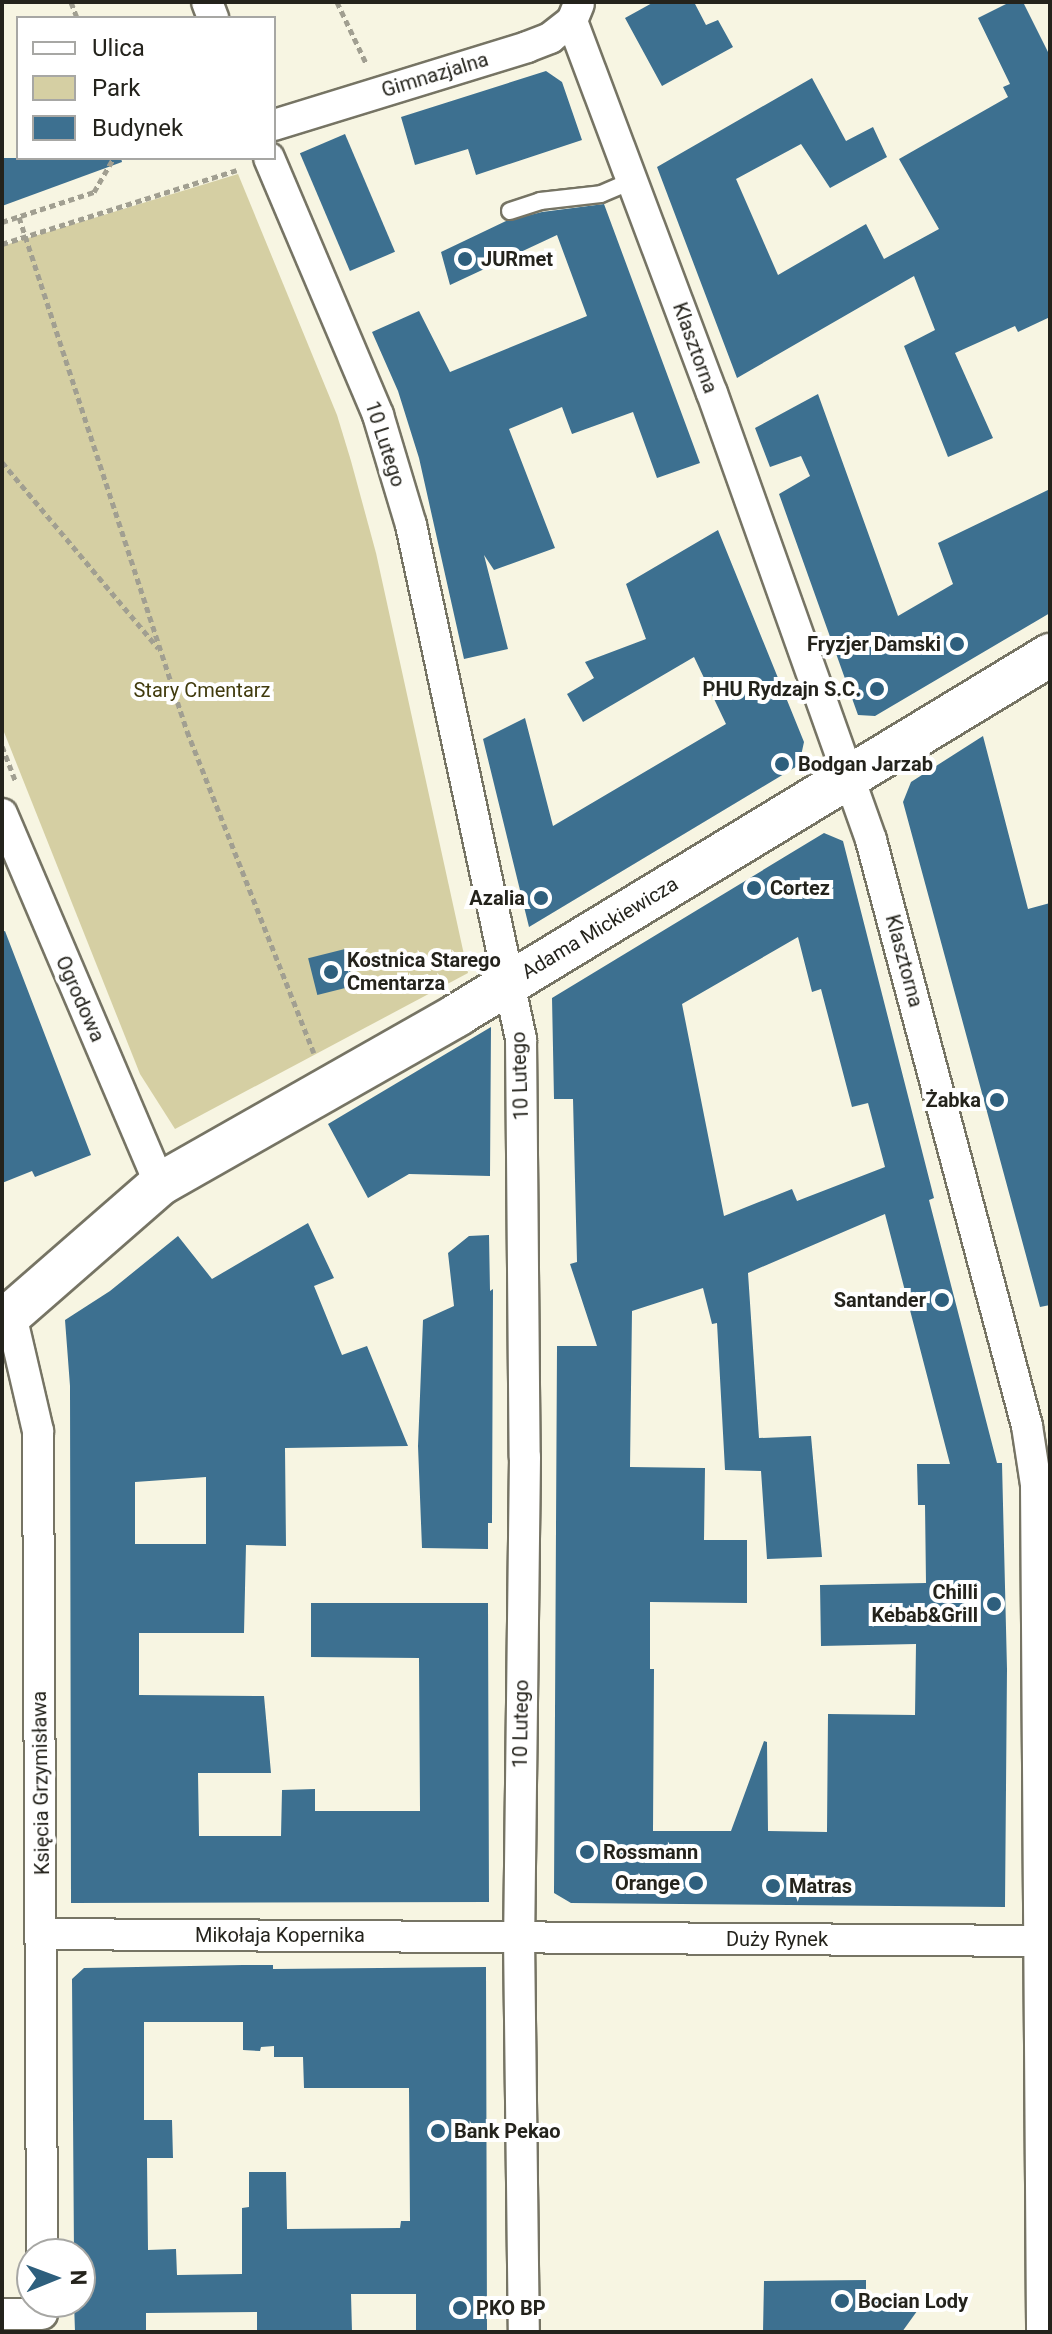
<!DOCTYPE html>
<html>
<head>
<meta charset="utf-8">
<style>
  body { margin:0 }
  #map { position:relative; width:1052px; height:2334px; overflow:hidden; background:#f7f5e2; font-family:Roboto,sans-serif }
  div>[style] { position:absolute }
  .green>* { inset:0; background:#d5cfa3 }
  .building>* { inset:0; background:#3d7090; transform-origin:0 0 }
  .path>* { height:5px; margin-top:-2.5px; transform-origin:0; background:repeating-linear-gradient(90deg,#a19f91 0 6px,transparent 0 10px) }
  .roads { filter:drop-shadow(2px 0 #767464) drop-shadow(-2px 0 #767464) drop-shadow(0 2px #767464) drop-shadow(0 -2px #767464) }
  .lane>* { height:16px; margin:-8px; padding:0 8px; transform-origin:8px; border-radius:8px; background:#fff }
  .street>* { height:30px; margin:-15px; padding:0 15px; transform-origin:15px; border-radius:15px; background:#fff }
  .secondary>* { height:42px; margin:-21px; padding:0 21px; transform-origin:21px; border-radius:21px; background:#fff }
  .dots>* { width:22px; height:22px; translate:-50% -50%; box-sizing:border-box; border:4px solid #fff; border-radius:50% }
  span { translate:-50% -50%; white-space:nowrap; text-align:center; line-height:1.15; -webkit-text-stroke:8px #fff; paint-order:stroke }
  .street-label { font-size:20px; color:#24231c }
  .poi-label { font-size:20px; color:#24231c; font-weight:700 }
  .left { translate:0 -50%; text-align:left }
  .right { translate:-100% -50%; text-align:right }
  .park-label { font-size:20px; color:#413b0d }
  .frame { position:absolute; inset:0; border:4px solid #24231c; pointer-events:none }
  .legend { position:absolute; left:16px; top:16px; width:260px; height:144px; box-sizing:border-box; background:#fff; border:2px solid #a7a7a4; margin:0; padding:10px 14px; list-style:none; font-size:24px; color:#24231c }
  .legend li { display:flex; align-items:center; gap:16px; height:40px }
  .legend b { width:40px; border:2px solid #a7a7a4 }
  .north { position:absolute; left:16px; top:2238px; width:80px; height:80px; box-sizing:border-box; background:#fff; border:2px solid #a7a7a4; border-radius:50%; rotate:89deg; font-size:22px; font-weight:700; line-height:32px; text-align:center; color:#24231c }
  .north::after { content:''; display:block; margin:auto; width:28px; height:36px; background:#2e5f7d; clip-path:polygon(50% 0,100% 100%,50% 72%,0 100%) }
</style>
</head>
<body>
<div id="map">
  <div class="green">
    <div style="clip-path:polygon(238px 174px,337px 415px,351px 461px,376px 553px,468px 973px,175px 1129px,140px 1074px,2px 727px,2px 246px)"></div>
  </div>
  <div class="building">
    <div style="clip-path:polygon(654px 2px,694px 2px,706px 25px,718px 20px,733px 47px,662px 86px,625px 18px)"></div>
    <div style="clip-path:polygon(1010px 2px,1023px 2px,1050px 56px,1050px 317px,1018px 332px,1015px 326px,955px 353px,993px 438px,948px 457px,904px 346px,935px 330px,914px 276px,737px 378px,657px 167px,812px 78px,846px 141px,873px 127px,887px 157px,830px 188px,801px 144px,736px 179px,778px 275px,866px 224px,884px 259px,939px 229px,899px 159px,1008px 97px,1003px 87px,1010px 84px,978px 18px)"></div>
    <div style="clip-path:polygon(546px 71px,562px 82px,582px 140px,476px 175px,468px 149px,415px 165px,401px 117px)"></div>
    <div style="left:345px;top:134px;width:128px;height:49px;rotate:67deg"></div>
    <div style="clip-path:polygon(2px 158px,121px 158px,122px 162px,2px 206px)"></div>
    <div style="clip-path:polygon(604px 204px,700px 463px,657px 478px,633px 412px,572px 434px,562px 407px,509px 429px,555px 548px,494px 570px,484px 555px,508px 649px,464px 659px,419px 458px,398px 391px,372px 332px,419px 311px,450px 372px,587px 316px,557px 235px,450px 285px,441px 252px,506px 221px,542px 212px)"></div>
    <div style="clip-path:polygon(818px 394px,898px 616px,953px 584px,938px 543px,1050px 489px,1050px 613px,875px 716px,858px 715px,779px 494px,810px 476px,801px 456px,770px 467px,755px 428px)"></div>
    <div style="clip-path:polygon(718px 530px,804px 742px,799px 765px,529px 927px,483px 739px,525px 718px,553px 826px,726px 724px,694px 657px,583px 722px,567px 694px,594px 678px,585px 662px,646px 639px,626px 584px)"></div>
    <div style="clip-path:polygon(983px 736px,1028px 909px,1050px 903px,1050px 1305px,1040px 1307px,903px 802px,911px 782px)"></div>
    <div style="clip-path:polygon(evenodd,824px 833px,843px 841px,934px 1198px,929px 1200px,997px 1463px,1002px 1463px,1007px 1669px,1005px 1907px,571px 1903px,554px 1893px,557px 1346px,597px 1346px,570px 1264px,577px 1262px,573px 1099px,554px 1099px,552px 998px,824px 833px,798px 937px,812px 992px,821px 989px,852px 1107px,868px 1103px,885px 1167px,797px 1201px,792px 1189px,724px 1216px,682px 1004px,798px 937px,824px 833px,885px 1214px,950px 1464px,917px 1464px,918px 1505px,925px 1505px,926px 1583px,820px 1585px,821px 1646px,916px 1644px,915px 1715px,828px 1714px,827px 1832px,768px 1831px,767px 1742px,764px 1741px,731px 1831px,653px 1831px,654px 1669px,650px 1669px,650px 1602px,747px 1603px,747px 1540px,704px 1540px,705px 1468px,630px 1467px,632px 1311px,703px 1288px,712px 1324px,717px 1323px,725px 1470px,761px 1471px,767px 1559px,822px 1557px,811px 1436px,759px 1438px,748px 1273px,885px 1214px)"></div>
    <div style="clip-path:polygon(5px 931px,91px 1155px,35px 1177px,32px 1171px,2px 1183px,2px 932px)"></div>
    <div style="left:345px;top:949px;width:38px;height:38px;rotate:76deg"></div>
    <div style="clip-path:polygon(491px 1027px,490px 1176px,409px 1174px,368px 1198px,328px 1124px)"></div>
    <div style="clip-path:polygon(evenodd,308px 1223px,334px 1278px,314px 1286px,342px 1355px,367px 1346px,408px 1446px,285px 1448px,286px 1546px,246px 1545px,244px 1633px,139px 1633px,139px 1695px,264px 1696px,271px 1773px,198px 1773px,199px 1836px,281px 1836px,282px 1790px,315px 1789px,315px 1811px,420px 1811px,419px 1658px,311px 1657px,311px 1603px,488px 1603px,489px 1902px,71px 1903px,70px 1386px,65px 1320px,110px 1291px,178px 1236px,212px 1279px,308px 1223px,206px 1477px,206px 1544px,135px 1544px,135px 1482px,206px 1477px)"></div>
    <div style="clip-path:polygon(489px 1235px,490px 1291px,493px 1289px,492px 1523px,488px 1523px,488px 1549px,422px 1548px,418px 1446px,423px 1320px,454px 1306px,448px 1253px,469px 1236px)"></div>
    <div style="clip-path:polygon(evenodd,243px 1965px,273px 1965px,273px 1969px,486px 1967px,487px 2332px,416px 2332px,416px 2294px,351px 2294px,352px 2332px,257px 2332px,257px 2312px,146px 2313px,146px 2332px,75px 2332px,74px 2302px,80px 2302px,80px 2254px,74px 2254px,72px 1979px,84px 1968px,243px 1965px,144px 2022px,243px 2022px,243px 2050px,260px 2051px,261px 2047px,274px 2046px,274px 2057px,303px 2057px,304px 2088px,409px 2088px,410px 2221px,401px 2221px,400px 2228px,287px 2229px,286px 2172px,249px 2172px,249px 2207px,242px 2208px,242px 2274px,177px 2275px,176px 2249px,148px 2250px,147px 2158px,173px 2158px,172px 2120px,144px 2120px,144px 2022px)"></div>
    <div style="clip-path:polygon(866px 2280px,866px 2299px,925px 2300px,902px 2332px,763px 2332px,764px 2281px)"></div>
  </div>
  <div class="path">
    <div style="left:71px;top:2px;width:17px;rotate:69deg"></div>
    <div style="left:337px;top:2px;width:68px;rotate:64.6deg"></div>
    <div style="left:19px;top:217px;width:541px;rotate:71.9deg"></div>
    <div style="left:187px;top:731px;width:346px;rotate:68.5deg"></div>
    <div style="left:2px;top:222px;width:97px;rotate:-18.1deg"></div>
    <div style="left:94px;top:192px;width:39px;rotate:-60deg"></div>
    <div style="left:2px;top:244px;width:246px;rotate:-17.5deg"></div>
    <div style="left:2px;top:462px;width:243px;rotate:50deg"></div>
    <div style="left:2px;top:746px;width:39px;rotate:69deg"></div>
  </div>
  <div class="roads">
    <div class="lane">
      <div style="left:510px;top:211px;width:32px;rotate:-18deg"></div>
      <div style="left:540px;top:201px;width:61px;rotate:-6.5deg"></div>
      <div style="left:601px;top:194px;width:34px;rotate:-23deg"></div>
    </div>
    <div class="street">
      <div style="left:207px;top:2px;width:17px;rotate:69deg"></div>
      <div style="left:572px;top:21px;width:397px;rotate:69.4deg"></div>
      <div style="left:712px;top:393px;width:474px;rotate:70.4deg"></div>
      <div style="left:871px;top:840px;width:606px;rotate:75.09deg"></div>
      <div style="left:1027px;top:1426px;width:60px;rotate:81.3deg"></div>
      <div style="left:1036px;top:1485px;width:847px;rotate:89.59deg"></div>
      <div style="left:274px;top:125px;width:265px;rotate:-17.1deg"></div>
      <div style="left:527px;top:47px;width:25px;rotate:-21deg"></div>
      <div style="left:550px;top:38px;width:28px;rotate:-38deg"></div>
      <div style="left:572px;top:21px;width:18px;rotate:-68deg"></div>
      <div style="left:269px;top:158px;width:279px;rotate:67deg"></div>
      <div style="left:378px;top:415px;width:115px;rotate:73.3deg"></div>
      <div style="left:411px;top:525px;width:526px;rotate:77.92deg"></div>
      <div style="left:521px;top:1039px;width:418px;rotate:89.5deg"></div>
      <div style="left:525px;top:1457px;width:480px;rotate:90.7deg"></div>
      <div style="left:519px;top:1937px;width:395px;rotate:89.3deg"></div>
      <div style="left:2px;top:814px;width:402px;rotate:66.9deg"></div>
      <div style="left:11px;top:1315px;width:119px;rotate:76.9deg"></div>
      <div style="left:38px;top:1431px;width:823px;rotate:89.72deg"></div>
      <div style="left:42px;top:1934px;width:1008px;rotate:0.4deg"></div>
      <div style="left:2px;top:2314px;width:40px"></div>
    </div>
    <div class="secondary">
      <div style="left:2px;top:1322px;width:210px;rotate:-41.1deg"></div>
      <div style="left:160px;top:1184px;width:342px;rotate:-29.6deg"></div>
      <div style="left:457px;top:1015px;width:694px;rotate:-31.26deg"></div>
    </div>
  </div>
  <div class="dots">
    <div style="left:465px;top:259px;background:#2e5f7d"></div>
    <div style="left:957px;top:644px;background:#2e5f7d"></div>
    <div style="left:877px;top:689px;background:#2e5f7d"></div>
    <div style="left:782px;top:764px;background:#2e5f7d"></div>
    <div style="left:754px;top:888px;background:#2e5f7d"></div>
    <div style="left:541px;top:898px;background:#2e5f7d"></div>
    <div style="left:331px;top:972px;background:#2e5f7d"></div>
    <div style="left:997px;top:1100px;background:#2e5f7d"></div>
    <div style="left:942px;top:1300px;background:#2e5f7d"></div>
    <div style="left:994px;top:1604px;background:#2e5f7d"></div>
    <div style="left:587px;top:1852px;background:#2e5f7d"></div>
    <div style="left:696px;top:1883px;background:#2e5f7d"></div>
    <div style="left:773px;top:1886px;background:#2e5f7d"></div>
    <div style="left:438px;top:2131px;background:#2e5f7d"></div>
    <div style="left:842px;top:2301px;background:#2e5f7d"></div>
    <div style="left:460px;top:2308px;background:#2e5f7d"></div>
  </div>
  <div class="street-label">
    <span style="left:435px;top:75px;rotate:-17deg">Gimnazjalna</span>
    <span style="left:695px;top:348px;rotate:70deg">Klasztorna</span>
    <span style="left:385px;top:444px;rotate:72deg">10 Lutego</span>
    <span style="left:600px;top:928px;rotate:-31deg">Adama Mickiewicza</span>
    <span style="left:904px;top:961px;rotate:75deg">Klasztorna</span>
    <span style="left:80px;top:999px;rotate:66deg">Ogrodowa</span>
    <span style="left:520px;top:1076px;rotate:-92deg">10 Lutego</span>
    <span style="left:521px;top:1724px;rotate:-89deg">10 Lutego</span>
    <span style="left:41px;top:1783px;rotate:-91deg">Księcia Grzymisława</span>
    <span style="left:280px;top:1935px">Mikołaja Kopernika</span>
    <span style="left:777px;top:1939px">Duży Rynek</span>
  </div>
  <div class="poi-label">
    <span class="left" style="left:481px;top:259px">JURmet</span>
    <span class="right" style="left:941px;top:644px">Fryzjer Damski</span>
    <span class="right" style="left:861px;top:689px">PHU Rydzajn S.C.</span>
    <span class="left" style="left:798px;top:764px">Bodgan Jarzab</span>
    <span class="left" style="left:770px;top:888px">Cortez</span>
    <span class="right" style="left:525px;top:898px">Azalia</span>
    <span class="left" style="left:347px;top:972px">Kostnica Starego<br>Cmentarza</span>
    <span class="right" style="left:981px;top:1100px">Żabka</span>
    <span class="right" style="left:926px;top:1300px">Santander</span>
    <span class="right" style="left:978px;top:1604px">Chilli<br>Kebab&amp;Grill</span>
    <span class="left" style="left:603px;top:1852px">Rossmann</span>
    <span class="right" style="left:680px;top:1883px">Orange</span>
    <span class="left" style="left:789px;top:1886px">Matras</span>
    <span class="left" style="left:454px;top:2131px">Bank Pekao</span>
    <span class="left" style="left:858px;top:2301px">Bocian Lody</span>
    <span class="left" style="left:476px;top:2308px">PKO BP</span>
  </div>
  <div class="park-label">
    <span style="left:202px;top:690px">Stary Cmentarz</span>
  </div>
  <div class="frame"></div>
  <ul class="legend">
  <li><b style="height:10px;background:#fff"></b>Ulica</li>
  <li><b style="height:22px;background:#d5cfa3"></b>Park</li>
  <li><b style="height:22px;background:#3d7090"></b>Budynek</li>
  </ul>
  <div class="north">N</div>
</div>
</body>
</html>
